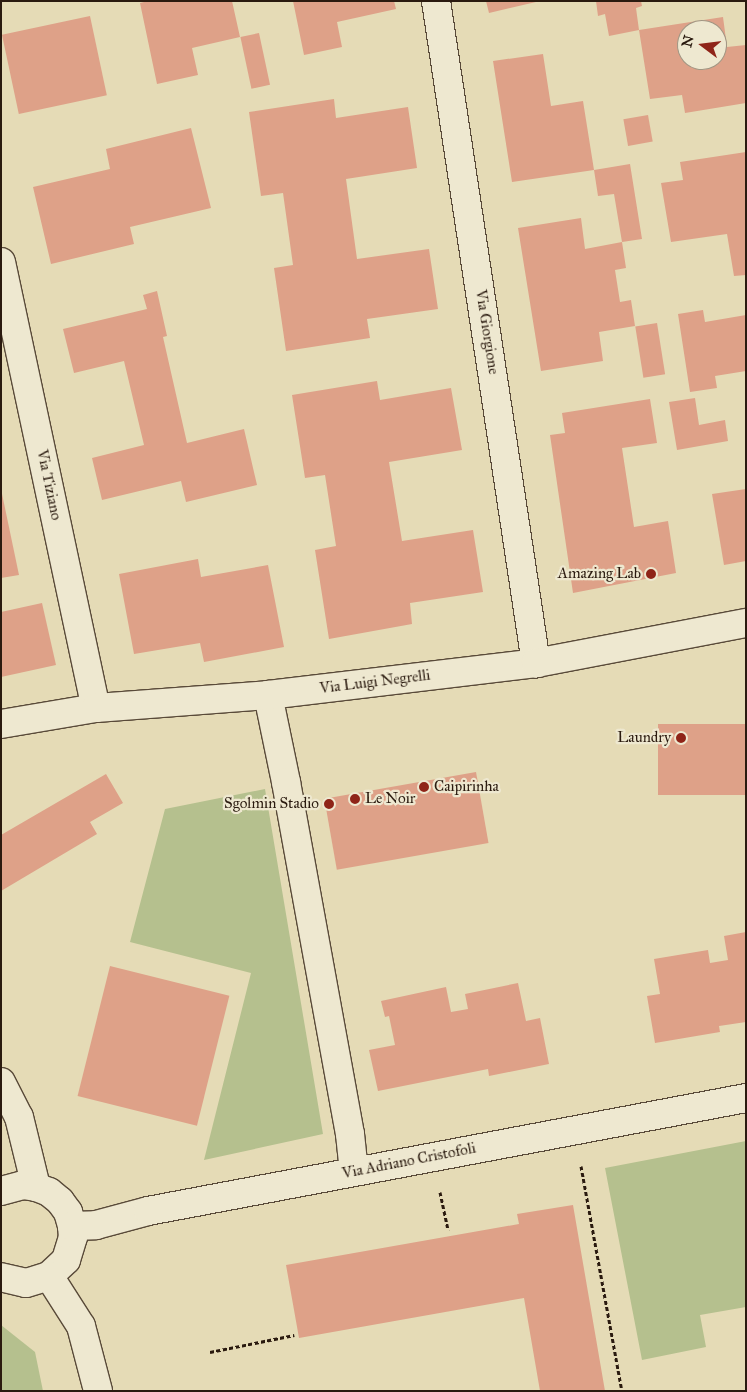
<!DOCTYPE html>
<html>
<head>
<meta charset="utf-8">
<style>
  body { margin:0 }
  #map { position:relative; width:747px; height:1392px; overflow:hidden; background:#e5dbb6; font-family:"IM FELL Great Primer",serif }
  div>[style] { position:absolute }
  .green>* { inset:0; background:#b5c08e }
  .building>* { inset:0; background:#dea188; transform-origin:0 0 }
  .path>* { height:3px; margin-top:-1.5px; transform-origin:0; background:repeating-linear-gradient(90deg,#2a1a0f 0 4px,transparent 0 6.5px) }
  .roads { filter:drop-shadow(1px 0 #594a39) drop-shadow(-1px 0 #594a39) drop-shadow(0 1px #594a39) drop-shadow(0 -1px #594a39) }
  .street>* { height:28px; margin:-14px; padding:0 14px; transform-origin:14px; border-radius:14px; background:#eee8d0 }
  .dots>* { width:14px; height:14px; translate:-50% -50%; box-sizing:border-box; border:2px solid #eee8d0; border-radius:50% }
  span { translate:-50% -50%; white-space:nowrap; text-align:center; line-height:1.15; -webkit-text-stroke:4.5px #eee8d0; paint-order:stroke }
  .street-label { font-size:15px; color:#2a1a0f }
  .poi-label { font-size:15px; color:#2a1a0f }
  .right { translate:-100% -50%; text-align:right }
  .left { translate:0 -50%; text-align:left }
  .frame { position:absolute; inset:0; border:2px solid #2a1a0f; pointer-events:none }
  .north { position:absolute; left:677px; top:20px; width:50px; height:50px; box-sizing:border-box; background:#eee8d0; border:1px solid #a09683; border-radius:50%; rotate:285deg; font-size:14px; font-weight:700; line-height:20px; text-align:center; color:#2a1a0f }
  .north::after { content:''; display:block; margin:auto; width:18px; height:22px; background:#8f2418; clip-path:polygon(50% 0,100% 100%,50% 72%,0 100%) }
</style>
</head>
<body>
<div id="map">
  <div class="green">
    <div style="clip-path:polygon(265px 789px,323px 1134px,204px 1160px,251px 973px,130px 942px,165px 809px)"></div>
    <div style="clip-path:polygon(746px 1141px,746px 1307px,700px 1315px,706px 1347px,642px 1360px,605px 1168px)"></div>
    <div style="clip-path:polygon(1px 1325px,35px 1352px,43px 1391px,1px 1391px)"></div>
  </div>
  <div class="building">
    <div style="clip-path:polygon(148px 1px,232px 1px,240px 37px,192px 48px,198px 75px,157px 84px,140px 3px)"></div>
    <div style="clip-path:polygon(293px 1px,394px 1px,396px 9px,337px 22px,342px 47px,304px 55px)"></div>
    <div style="clip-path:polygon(486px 1px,536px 1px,536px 2px,489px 13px)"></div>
    <div style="clip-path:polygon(596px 1px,641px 1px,642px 6px,636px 8px,639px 30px,609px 36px,605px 14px,598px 16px)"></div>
    <div style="left:90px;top:16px;width:81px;height:90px;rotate:78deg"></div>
    <div style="clip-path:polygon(evenodd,723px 17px,727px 47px,746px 45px,746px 103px,685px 113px,682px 95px,650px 99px,639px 30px,723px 17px,687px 30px,717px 30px,717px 60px,687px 60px,687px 30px)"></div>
    <div style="left:259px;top:33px;width:53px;height:19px;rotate:78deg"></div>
    <div style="clip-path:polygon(543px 54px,551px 106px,583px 101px,594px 170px,512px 182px,493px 61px)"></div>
    <div style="clip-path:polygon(334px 99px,336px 118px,408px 107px,417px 168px,346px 179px,357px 259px,429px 249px,438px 309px,367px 319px,370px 338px,286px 351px,274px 268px,293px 265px,283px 193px,261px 196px,249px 112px)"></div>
    <div style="left:648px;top:115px;width:27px;height:25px;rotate:80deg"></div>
    <div style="clip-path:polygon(191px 128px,211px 208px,130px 227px,134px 244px,51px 264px,33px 187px,110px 169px,106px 149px)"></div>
    <div style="clip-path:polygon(746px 152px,746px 275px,734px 276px,727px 234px,671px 242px,661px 183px,683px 180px,680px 162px)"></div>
    <div style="clip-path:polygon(630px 164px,642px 239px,622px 242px,614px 194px,598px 196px,594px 170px)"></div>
    <div style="clip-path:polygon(581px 218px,585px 249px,622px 242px,626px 268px,615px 270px,620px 302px,631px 300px,635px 326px,599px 332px,603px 361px,541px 371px,518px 228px)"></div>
    <div style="clip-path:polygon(157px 291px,167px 336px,163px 337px,187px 443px,244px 429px,257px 485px,186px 502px,181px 481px,102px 500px,92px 458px,144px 445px,124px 361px,74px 373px,63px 329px,147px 309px,143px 295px)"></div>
    <div style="clip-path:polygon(703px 310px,705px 322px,746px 315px,746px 371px,715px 376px,717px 388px,690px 392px,678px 314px)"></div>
    <div style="left:657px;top:323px;width:52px;height:22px;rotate:81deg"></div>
    <div style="clip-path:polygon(377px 381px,380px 400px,451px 388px,462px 450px,389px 462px,402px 541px,473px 530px,483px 592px,410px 603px,412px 624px,329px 639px,315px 550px,336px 546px,325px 475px,305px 478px,292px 395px)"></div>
    <div style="clip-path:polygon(695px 398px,699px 425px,725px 420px,728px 441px,677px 450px,669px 402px)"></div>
    <div style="clip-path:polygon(650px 399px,657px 443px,622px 448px,634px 527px,668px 521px,676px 573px,573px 593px,550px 435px,565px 433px,562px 413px)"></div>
    <div style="clip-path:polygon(1px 489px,19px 575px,1px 578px)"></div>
    <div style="clip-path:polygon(746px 489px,746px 561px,724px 565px,712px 494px)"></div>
    <div style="clip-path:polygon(198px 559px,201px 577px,268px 565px,284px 647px,204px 662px,200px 643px,134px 654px,119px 574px)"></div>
    <div style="clip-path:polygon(42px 603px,56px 665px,1px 677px,1px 612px)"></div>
    <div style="left:746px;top:724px;width:71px;height:88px;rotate:90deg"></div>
    <div style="left:476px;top:772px;width:72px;height:154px;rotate:80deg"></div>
    <div style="clip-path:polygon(106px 774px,123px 803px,90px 822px,97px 834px,1px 891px,1px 835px)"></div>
    <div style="clip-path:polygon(746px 932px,746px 1022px,719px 1026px,720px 1032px,655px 1043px,647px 996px,660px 994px,654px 959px,708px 950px,710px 963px,728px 960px,724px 936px)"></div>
    <div style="left:110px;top:966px;width:123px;height:134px;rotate:14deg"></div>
    <div style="clip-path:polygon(518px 983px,526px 1021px,540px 1018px,549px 1064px,489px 1076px,488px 1069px,378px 1091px,369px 1050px,395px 1045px,389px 1016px,385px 1017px,381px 1001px,446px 987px,451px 1012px,468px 1009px,465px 994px)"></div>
    <div style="clip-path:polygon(573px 1205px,605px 1391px,540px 1391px,524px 1298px,299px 1338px,286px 1265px,519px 1224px,517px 1214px)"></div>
  </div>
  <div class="path">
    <div style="left:581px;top:1166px;width:229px;rotate:79.7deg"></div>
    <div style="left:440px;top:1192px;width:39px;rotate:78deg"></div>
    <div style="left:210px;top:1352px;width:86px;rotate:-11.4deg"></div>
  </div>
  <div class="roads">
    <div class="street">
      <div style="left:436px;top:1px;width:670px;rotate:81.41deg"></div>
      <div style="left:1px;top:262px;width:456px;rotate:78deg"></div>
      <div style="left:268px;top:695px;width:89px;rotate:78.3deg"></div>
      <div style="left:286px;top:782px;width:358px;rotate:79.7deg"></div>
      <div style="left:350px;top:1134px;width:38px;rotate:84deg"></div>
      <div style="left:1px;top:724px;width:96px;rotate:-9.6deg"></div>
      <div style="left:96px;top:708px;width:172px;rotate:-4.3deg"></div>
      <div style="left:268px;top:695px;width:270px;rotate:-6.8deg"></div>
      <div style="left:536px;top:663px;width:214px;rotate:-10.8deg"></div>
      <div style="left:1px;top:1082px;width:39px;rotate:63deg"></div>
      <div style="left:19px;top:1117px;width:72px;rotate:76.3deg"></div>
      <div style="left:1px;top:1191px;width:23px;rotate:-15deg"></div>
      <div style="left:23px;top:1185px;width:13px;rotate:9deg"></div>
      <div style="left:36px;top:1187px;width:14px;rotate:21deg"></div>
      <div style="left:49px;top:1192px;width:14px;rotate:39deg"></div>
      <div style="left:60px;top:1201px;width:14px;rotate:54deg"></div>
      <div style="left:68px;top:1212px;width:15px;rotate:74deg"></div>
      <div style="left:72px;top:1226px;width:11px;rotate:85deg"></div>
      <div style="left:73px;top:1237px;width:24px;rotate:107deg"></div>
      <div style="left:66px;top:1260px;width:23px;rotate:137deg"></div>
      <div style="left:49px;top:1276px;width:24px;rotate:163deg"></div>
      <div style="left:26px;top:1283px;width:26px;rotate:-167deg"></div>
      <div style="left:72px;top:1226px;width:24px;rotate:-2deg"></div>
      <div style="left:96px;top:1225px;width:54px;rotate:-15.1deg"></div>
      <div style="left:148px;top:1211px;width:609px;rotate:-10.7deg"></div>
      <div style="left:49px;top:1276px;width:59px;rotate:57.4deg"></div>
      <div style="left:81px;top:1326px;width:67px;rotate:75.3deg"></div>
    </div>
  </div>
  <div class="dots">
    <div style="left:651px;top:574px;background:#8f2418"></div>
    <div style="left:681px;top:738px;background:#8f2418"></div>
    <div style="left:424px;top:787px;background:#8f2418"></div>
    <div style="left:355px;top:799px;background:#8f2418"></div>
    <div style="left:329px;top:804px;background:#8f2418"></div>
  </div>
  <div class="street-label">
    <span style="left:487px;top:332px;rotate:81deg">Via Giorgione</span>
    <span style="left:49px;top:485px;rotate:78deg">Via Tiziano</span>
    <span style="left:375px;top:682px;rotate:-7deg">Via Luigi Negrelli</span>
    <span style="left:409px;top:1161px;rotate:-11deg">Via Adriano Cristofoli</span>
  </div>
  <div class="poi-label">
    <span class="right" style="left:641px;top:574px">Amazing Lab</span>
    <span class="right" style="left:671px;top:738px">Laundry</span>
    <span class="left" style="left:434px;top:787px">Caipirinha</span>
    <span class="left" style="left:365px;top:799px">Le Noir</span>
    <span class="right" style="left:319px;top:804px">Sgolmin Stadio</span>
  </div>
  <div class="frame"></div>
  <div class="north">N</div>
</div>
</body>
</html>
